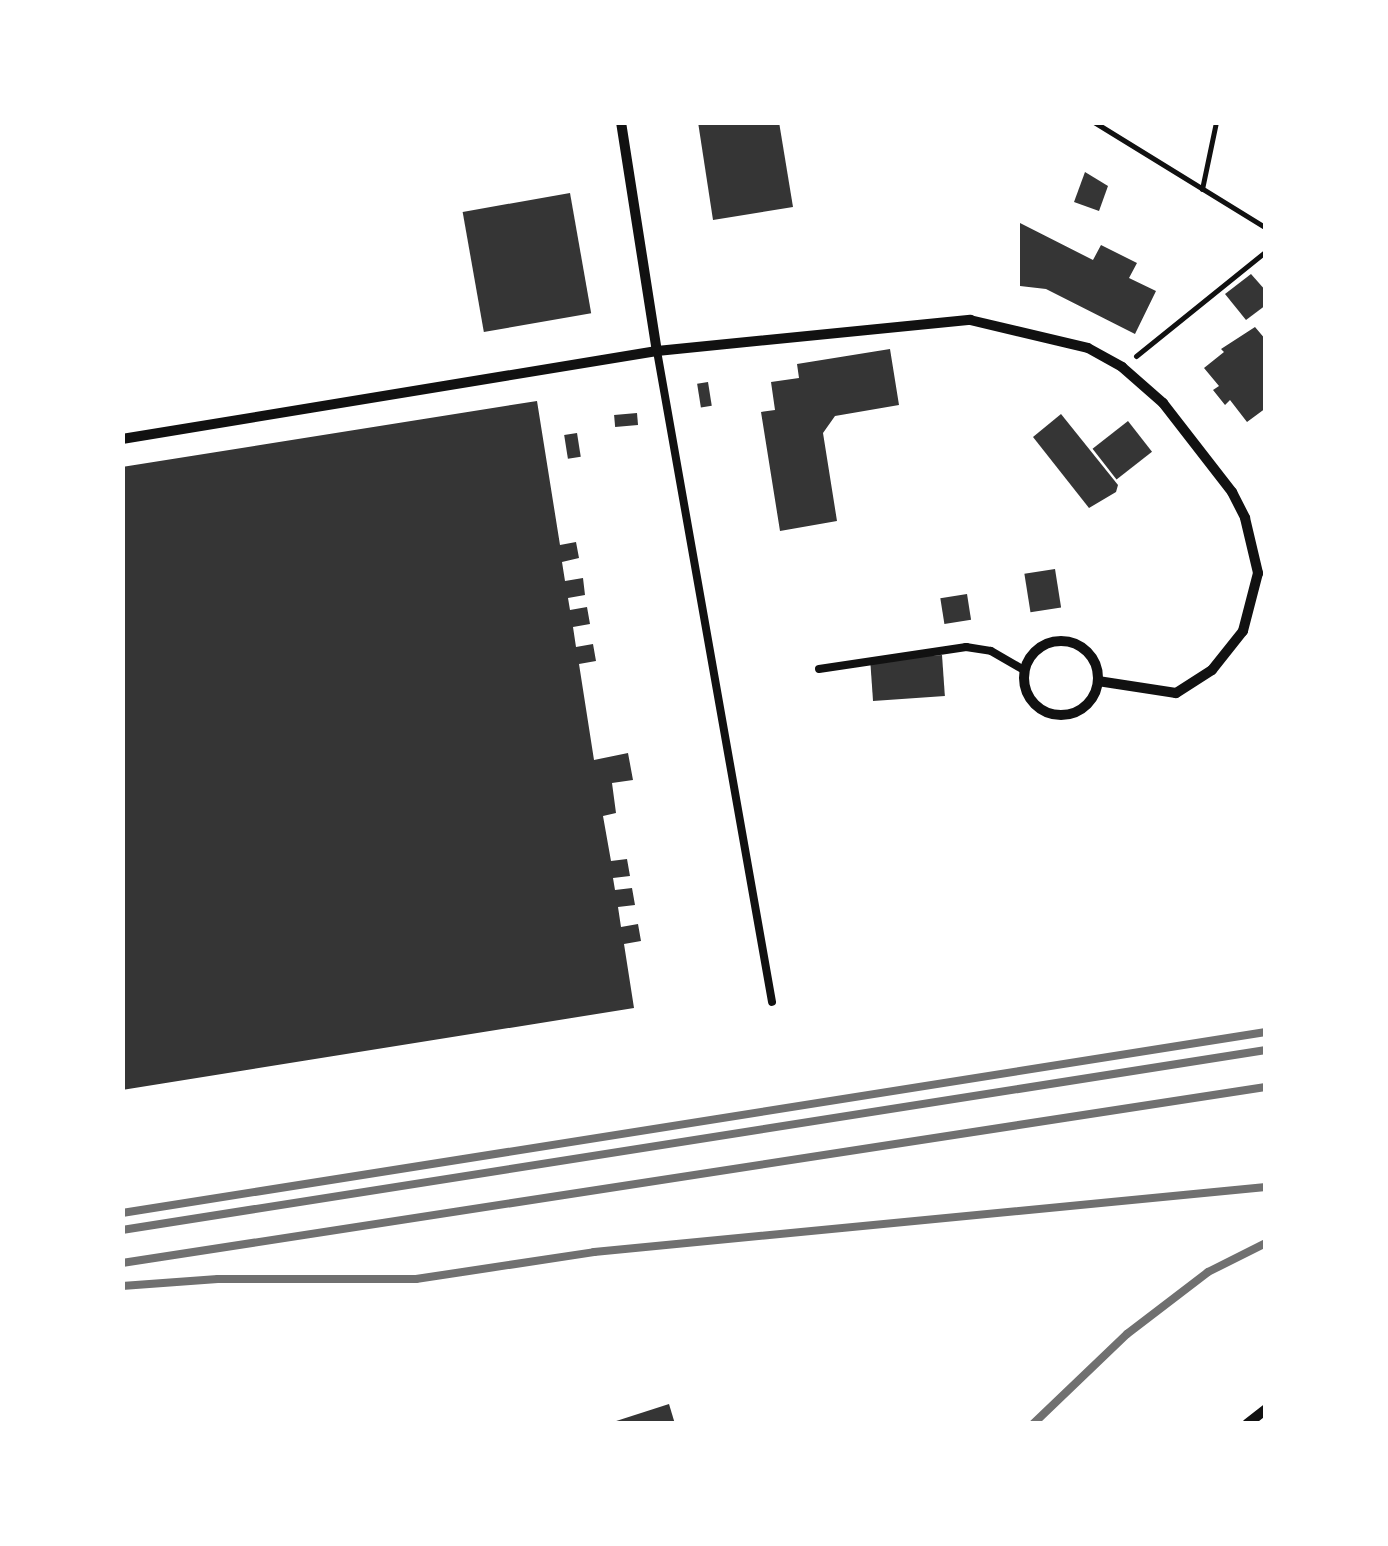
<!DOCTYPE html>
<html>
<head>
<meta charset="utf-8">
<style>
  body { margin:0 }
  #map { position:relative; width:1388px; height:1546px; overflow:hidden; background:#fff; font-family:"Varela Round",sans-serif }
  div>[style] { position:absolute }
  .building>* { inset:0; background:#353535; transform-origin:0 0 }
  .path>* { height:5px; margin:-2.5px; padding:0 2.5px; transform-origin:2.5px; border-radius:2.5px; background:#111 }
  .service>* { height:8px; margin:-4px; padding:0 4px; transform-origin:4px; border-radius:4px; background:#111 }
  .minor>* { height:10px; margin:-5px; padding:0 5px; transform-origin:5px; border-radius:5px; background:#111 }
  .minor>.ring { margin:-5px; padding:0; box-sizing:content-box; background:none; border:10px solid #111; border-radius:50% }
  .rail>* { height:8px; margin:-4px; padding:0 4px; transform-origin:4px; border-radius:4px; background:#707070 }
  span { translate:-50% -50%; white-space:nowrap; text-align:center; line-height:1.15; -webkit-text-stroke:9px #fff; paint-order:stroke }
  .frame { position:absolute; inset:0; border:125px solid #fff; pointer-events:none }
</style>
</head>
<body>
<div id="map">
  <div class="building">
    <div style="clip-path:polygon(698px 122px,779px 122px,793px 207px,713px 220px)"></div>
    <div style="clip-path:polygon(1085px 172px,1108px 186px,1099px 211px,1074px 202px)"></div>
    <div style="left:570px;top:193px;width:122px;height:109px;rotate:80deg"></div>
    <div style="clip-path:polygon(1020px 223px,1093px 260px,1101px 245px,1137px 263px,1129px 278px,1156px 291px,1135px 334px,1046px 289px,1020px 286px)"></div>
    <div style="clip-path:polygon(1251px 274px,1266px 291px,1266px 305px,1246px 320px,1225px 294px)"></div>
    <div style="clip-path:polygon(1255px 327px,1266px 340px,1266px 408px,1247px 422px,1230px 400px,1225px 405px,1213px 390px,1219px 386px,1204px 368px,1224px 352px,1221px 349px)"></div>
    <div style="clip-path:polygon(890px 349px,899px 405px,835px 416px,823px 433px,837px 521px,780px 531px,761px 412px,775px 410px,771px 382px,799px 378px,797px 364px)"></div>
    <div style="left:708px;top:382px;width:24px;height:11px;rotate:81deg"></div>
    <div style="clip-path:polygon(537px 401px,560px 545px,576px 542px,579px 558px,562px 562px,565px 581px,583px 578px,585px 595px,568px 598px,570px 610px,587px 607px,590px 624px,573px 627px,576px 647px,593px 644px,596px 661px,579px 664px,594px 760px,628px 753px,633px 780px,612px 783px,616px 813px,603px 816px,611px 861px,627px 859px,630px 876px,613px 878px,615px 890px,632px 888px,635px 905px,618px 907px,621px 927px,638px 924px,641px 941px,624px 944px,634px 1008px,122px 1090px,122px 467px)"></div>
    <div style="left:637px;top:413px;width:12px;height:23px;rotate:85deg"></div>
    <div style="clip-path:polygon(1061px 414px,1118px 485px,1116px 492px,1089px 508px,1033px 437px)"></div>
    <div style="left:1128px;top:421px;width:39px;height:45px;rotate:52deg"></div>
    <div style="left:577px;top:433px;width:24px;height:13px;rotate:81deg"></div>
    <div style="left:1055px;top:569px;width:39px;height:31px;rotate:81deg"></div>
    <div style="left:967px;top:594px;width:26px;height:27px;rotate:81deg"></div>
    <div style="left:942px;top:655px;width:41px;height:72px;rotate:86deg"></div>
    <div style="clip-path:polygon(669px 1404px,675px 1424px,610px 1424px,610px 1423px)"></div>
  </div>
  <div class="path">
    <div style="left:1094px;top:122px;width:202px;rotate:31.6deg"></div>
    <div style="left:1202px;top:189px;width:68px;rotate:-78.2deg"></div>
    <div style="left:1136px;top:356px;width:167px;rotate:-38.9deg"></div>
  </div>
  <div class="service">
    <div style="left:657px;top:351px;width:661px;rotate:79.98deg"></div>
    <div style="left:819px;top:669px;width:149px;rotate:-8.5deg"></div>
    <div style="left:966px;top:647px;width:25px;rotate:9deg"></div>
    <div style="left:991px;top:651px;width:38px;rotate:30deg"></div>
  </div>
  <div class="minor">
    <div style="left:621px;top:122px;width:232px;rotate:81.1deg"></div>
    <div style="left:657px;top:351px;width:315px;rotate:-5.7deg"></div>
    <div style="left:970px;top:320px;width:121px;rotate:13.3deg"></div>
    <div style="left:1088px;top:348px;width:39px;rotate:29deg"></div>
    <div style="left:1122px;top:367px;width:55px;rotate:41.3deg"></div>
    <div style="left:1163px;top:403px;width:113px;rotate:52.2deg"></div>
    <div style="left:1232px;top:492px;width:29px;rotate:63deg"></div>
    <div style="left:1245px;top:518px;width:57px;rotate:76.7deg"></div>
    <div style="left:1258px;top:573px;width:60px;rotate:104.5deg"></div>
    <div style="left:1243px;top:631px;width:50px;rotate:128.5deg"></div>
    <div style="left:1212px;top:670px;width:43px;rotate:147.4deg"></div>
    <div style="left:1176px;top:693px;width:79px;rotate:-171.3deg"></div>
    <div style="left:122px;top:439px;width:542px;rotate:-9.34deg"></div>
    <div class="ring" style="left:1024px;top:641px;width:64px;height:64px"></div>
    <div style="left:1247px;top:1424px;width:24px;rotate:-38deg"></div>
  </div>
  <div class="rail">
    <div style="left:122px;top:1213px;width:1158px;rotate:-8.99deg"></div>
    <div style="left:122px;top:1230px;width:1158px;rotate:-8.94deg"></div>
    <div style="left:122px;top:1263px;width:1157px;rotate:-8.75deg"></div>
    <div style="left:122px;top:1286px;width:96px;rotate:-4.2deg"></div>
    <div style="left:218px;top:1279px;width:198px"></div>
    <div style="left:416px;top:1279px;width:180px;rotate:-8.6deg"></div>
    <div style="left:594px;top:1252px;width:675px;rotate:-5.52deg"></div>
    <div style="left:1033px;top:1424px;width:130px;rotate:-43.8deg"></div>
    <div style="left:1127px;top:1334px;width:102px;rotate:-37.4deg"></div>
    <div style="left:1208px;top:1272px;width:65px;rotate:-26.6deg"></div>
  </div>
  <div class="frame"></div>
</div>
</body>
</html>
